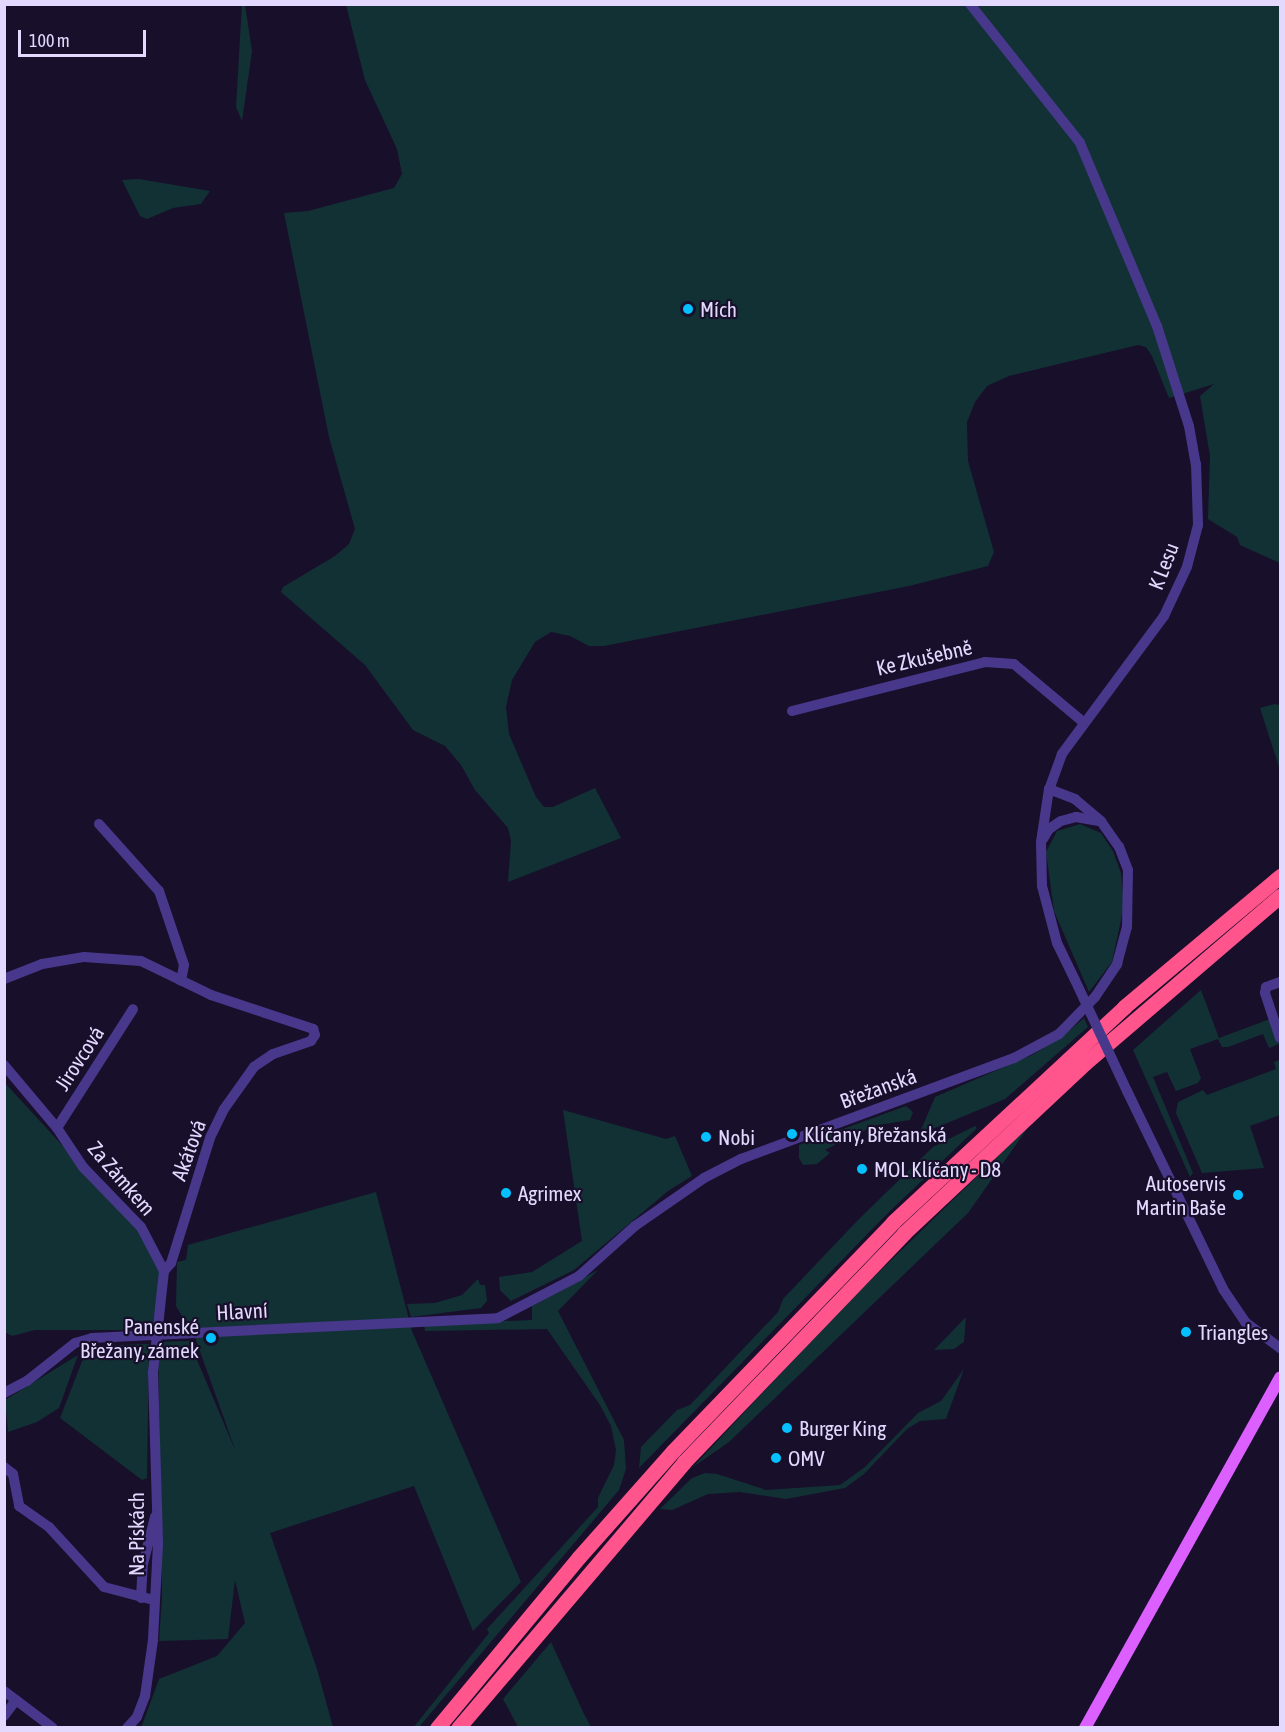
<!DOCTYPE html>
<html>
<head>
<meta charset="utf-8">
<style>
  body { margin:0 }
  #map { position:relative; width:1285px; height:1732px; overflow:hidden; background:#180f2b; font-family:"Asap Condensed",sans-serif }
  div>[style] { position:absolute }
  .green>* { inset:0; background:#123135 }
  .minor>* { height:10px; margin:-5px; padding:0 5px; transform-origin:5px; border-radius:5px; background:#48388c }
  .major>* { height:12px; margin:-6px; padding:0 6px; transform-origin:6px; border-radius:6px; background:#dc60ff }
  .highway>* { height:15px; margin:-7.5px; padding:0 7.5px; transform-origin:7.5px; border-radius:7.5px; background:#ff548c }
  .minor-bridge>* { height:10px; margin:-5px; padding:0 5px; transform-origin:5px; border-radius:5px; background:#48388c }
  .dots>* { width:16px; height:16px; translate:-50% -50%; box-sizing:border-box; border:3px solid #180f2b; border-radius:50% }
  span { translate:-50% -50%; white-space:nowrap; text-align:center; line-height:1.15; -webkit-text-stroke:4.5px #180f2b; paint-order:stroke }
  .poi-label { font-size:21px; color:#e3d9ff }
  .left { translate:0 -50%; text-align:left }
  .right { translate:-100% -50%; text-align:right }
  .street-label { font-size:21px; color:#e3d9ff }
  .frame { position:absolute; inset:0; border:6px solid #e3d9ff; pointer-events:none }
  .scale { position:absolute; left:18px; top:30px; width:128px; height:27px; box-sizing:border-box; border:3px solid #e3d9ff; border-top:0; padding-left:8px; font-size:18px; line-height:21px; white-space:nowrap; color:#e3d9ff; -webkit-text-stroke:4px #180f2b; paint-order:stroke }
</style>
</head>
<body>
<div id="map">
  <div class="green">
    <div style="clip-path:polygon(242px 5px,245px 5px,252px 51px,242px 121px,236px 107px)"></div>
    <div style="clip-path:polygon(346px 5px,1280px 5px,1280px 563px,1240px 545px,1237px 537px,1208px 519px,1210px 456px,1200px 396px,1214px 384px,1169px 398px,1152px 356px,1146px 347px,1138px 345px,1009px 376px,987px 386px,975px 402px,967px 422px,968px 461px,994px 552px,988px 566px,909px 586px,604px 646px,589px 646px,570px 636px,551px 632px,535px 642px,512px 680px,506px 707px,509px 734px,536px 797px,544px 807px,553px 807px,595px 788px,621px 838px,508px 882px,511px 841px,508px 828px,475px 790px,461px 765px,445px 746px,413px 730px,365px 665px,281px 592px,283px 587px,335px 556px,349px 544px,355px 529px,329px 437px,284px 213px,308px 211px,394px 188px,402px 174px,397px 149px,365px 80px)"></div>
    <div style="clip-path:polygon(139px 179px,210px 191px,201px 204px,173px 208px,147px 219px,140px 216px,122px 180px)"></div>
    <div style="clip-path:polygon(1275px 704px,1280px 705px,1280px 770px,1260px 708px)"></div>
    <div style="clip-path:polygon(1080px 824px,1101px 833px,1113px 851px,1121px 873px,1124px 906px,1112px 962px,1089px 992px,1054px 911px,1046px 852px,1057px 831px)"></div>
    <div style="clip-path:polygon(1201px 990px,1219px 1038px,1270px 1019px,1279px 1044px,1269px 1048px,1263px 1034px,1228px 1047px,1222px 1047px,1218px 1039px,1190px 1049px,1201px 1078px,1198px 1083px,1176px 1091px,1167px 1072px,1153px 1077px,1193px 1173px,1190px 1177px,1133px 1050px)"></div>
    <div style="clip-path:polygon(1084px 1018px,1088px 1027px,1005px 1099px,935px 1128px,921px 1130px,935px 1097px,1032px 1055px,1063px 1036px)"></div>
    <div style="clip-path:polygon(1280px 1060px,1280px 1115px,1250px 1126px,1264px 1168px,1202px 1173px,1176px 1113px,1178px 1102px,1203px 1090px,1207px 1095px,1276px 1069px,1274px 1062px)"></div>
    <div style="clip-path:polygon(4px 1082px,131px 1220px,160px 1266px,162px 1283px,151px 1330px,35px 1330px,12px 1336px,5px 1332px)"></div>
    <div style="clip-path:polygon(906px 1106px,913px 1112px,910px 1120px,871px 1126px,845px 1144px,840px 1142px,825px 1150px,830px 1153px,817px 1164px,803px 1165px,799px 1158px,799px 1145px)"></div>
    <div style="clip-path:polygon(563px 1110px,666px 1139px,675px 1136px,692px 1176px,668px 1191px,574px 1270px,511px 1301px,500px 1290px,499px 1277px,532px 1272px,582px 1241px)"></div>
    <div style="clip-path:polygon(975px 1126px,977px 1128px,888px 1213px,639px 1468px,641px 1447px,677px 1410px,690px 1405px,778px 1312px,783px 1299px,858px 1220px,933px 1147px)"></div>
    <div style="clip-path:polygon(1029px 1126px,968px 1213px,729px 1442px,693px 1467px,845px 1305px)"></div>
    <div style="clip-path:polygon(376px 1192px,412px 1331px,521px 1582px,473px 1631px,414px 1486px,270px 1533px,317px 1669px,333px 1727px,141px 1728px,159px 1679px,217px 1656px,245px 1623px,235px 1580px,228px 1639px,159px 1641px,162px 1597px,158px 1342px,189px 1341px,236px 1452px,196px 1340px,176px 1306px,177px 1262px,186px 1260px,188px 1245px)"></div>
    <div style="clip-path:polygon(598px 1270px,558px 1311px,624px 1440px,626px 1469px,619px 1490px,419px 1727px,413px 1728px,489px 1633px,487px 1629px,598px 1507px,598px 1498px,614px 1465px,616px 1450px,611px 1426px,600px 1405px,547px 1329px,425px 1331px,424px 1324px,532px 1320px,532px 1306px)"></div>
    <div style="clip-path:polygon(478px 1279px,480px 1285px,485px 1285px,487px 1301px,481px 1308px,411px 1317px,407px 1304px,435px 1303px,462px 1295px)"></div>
    <div style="clip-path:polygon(966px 1317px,964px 1342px,954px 1349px,934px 1350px)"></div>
    <div style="clip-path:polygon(149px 1344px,147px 1478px,142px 1480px,60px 1418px,88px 1346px)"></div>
    <div style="clip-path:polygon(78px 1355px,59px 1408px,37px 1422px,8px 1432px,5px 1400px)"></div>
    <div style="clip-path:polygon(964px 1369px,946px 1419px,920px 1421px,907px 1429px,864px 1474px,845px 1488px,786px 1499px,740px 1492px,708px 1494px,672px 1510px,660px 1509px,692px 1478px,705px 1473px,717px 1474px,766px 1490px,840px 1485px,865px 1467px,918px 1413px,941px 1401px)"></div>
    <div style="clip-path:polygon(551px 1642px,584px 1714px,591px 1727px,518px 1727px,503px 1699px)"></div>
  </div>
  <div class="minor">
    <div style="left:970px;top:4px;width:177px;rotate:51.6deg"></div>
    <div style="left:1080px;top:143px;width:199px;rotate:67.2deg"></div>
    <div style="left:1157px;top:326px;width:105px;rotate:72.3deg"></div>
    <div style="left:1189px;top:426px;width:39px;rotate:80deg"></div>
    <div style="left:1196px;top:464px;width:61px;rotate:88.1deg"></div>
    <div style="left:1198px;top:525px;width:43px;rotate:104.7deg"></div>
    <div style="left:1187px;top:567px;width:54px;rotate:115.1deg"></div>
    <div style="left:1164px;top:616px;width:172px;rotate:126.5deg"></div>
    <div style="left:1062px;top:754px;width:37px;rotate:110deg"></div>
    <div style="left:1049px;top:789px;width:54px;rotate:98.6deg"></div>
    <div style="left:1041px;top:842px;width:44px;rotate:88.7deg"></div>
    <div style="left:1042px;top:886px;width:59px;rotate:75.3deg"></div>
    <div style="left:1057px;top:943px;width:41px;rotate:64.1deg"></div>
    <div style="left:792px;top:711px;width:199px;rotate:-14.2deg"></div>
    <div style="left:985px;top:662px;width:29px;rotate:4deg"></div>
    <div style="left:1014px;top:664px;width:90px;rotate:40deg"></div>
    <div style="left:99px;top:824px;width:90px;rotate:48.2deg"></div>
    <div style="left:159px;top:891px;width:78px;rotate:71.3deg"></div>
    <div style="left:184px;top:965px;width:16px;rotate:101deg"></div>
    <div style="left:1043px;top:839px;width:12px;rotate:-59deg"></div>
    <div style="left:1049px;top:829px;width:14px;rotate:-34deg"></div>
    <div style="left:1061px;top:821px;width:16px;rotate:-15deg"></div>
    <div style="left:1076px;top:817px;width:23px;rotate:10deg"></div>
    <div style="left:4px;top:979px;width:41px;rotate:-21.5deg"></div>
    <div style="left:42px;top:964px;width:43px;rotate:-9.5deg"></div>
    <div style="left:84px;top:957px;width:57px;rotate:4deg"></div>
    <div style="left:141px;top:961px;width:78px;rotate:25.9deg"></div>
    <div style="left:211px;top:995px;width:108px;rotate:18.4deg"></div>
    <div style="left:313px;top:1029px;width:6px;rotate:72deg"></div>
    <div style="left:315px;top:1035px;width:7px;rotate:124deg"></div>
    <div style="left:311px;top:1041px;width:40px;rotate:161.1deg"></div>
    <div style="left:273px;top:1054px;width:23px;rotate:146deg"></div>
    <div style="left:254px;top:1067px;width:52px;rotate:125.5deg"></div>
    <div style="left:224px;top:1109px;width:32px;rotate:116deg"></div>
    <div style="left:210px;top:1138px;width:131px;rotate:107.3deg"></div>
    <div style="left:171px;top:1263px;width:11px;rotate:131deg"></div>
    <div style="left:1280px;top:982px;width:15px;rotate:160deg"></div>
    <div style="left:1266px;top:987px;width:6px;rotate:99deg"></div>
    <div style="left:1265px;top:993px;width:47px;rotate:71.6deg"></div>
    <div style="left:4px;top:1065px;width:82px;rotate:49.9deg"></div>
    <div style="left:57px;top:1128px;width:47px;rotate:56.3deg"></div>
    <div style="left:83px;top:1167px;width:83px;rotate:46deg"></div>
    <div style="left:141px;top:1227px;width:50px;rotate:62.4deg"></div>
    <div style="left:164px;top:1271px;width:103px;rotate:96.2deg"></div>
    <div style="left:153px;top:1373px;width:171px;rotate:88.3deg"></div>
    <div style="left:158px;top:1544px;width:96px;rotate:93deg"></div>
    <div style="left:153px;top:1640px;width:57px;rotate:98.1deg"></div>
    <div style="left:145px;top:1696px;width:22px;rotate:111deg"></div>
    <div style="left:137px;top:1717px;width:15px;rotate:132deg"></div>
    <div style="left:1127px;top:1091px;width:220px;rotate:64.1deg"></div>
    <div style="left:1223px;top:1289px;width:40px;rotate:56deg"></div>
    <div style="left:1245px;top:1322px;width:44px;rotate:36.6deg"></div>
    <div style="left:57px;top:1128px;width:141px;rotate:-57.4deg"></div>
    <div style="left:4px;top:1393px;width:26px;rotate:-28deg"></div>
    <div style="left:27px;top:1381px;width:61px;rotate:-38.4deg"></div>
    <div style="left:75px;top:1343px;width:18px;rotate:-16deg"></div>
    <div style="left:92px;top:1338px;width:406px;rotate:-2.8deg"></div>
    <div style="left:498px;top:1318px;width:91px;rotate:-27.4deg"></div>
    <div style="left:579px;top:1276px;width:75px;rotate:-41.8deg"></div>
    <div style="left:635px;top:1226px;width:84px;rotate:-34.8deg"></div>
    <div style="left:704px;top:1178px;width:42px;rotate:-27.2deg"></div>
    <div style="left:741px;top:1159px;width:291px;rotate:-20.3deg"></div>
    <div style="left:1014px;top:1058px;width:51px;rotate:-28.1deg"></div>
    <div style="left:1059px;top:1034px;width:52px;rotate:-45.8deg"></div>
    <div style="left:1095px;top:997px;width:40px;rotate:-56deg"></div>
    <div style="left:1117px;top:964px;width:38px;rotate:-75deg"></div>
    <div style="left:1127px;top:927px;width:57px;rotate:-89deg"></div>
    <div style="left:1128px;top:870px;width:25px;rotate:-111deg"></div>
    <div style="left:1119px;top:847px;width:32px;rotate:-125deg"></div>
    <div style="left:1101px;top:821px;width:34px;rotate:-140deg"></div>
    <div style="left:1075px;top:799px;width:28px;rotate:-159deg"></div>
    <div style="left:4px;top:1467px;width:11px;rotate:38deg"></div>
    <div style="left:13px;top:1474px;width:33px;rotate:79deg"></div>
    <div style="left:19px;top:1506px;width:37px;rotate:35deg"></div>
    <div style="left:49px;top:1527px;width:81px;rotate:47.5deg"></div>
    <div style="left:104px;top:1587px;width:52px;rotate:14.6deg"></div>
    <div style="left:141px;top:1598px;width:34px;rotate:-87deg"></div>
    <div style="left:143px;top:1564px;width:49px;rotate:-75.7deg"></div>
    <div style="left:4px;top:1691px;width:61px;rotate:37.1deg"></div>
    <div style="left:4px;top:1716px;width:20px;rotate:-53deg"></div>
  </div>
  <div class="major">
    <div style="left:1085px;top:1728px;width:401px;rotate:-60.9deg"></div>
  </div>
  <div class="highway">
    <div style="left:437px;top:1728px;width:222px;rotate:-50.3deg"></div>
    <div style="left:579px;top:1557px;width:142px;rotate:-48.4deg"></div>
    <div style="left:673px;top:1451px;width:318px;rotate:-46.1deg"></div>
    <div style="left:893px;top:1222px;width:316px;rotate:-42.9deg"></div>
    <div style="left:1124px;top:1007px;width:204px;rotate:-40deg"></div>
    <div style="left:458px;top:1728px;width:349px;rotate:-49.6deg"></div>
    <div style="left:684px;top:1462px;width:318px;rotate:-46.1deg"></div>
    <div style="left:904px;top:1233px;width:248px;rotate:-43.2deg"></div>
    <div style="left:1085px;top:1063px;width:257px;rotate:-40.6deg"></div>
  </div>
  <div class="minor-bridge">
    <div style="left:1075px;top:980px;width:123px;rotate:64.9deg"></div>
  </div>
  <div class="dots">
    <div style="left:688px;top:309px;background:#05c0ff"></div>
    <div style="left:792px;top:1134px;background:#05c0ff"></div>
    <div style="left:706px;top:1137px;background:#05c0ff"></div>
    <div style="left:862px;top:1169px;background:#05c0ff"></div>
    <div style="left:506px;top:1193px;background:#05c0ff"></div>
    <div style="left:1238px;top:1195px;background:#05c0ff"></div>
    <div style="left:1186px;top:1332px;background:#05c0ff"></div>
    <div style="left:211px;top:1338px;background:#05c0ff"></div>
    <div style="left:787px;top:1428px;background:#05c0ff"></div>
    <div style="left:776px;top:1458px;background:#05c0ff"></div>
  </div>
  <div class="poi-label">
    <span class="left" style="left:700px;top:309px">Mích</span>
    <span class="left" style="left:804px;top:1134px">Klíčany, Břežanská</span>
    <span class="left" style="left:718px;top:1137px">Nobi</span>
    <span class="left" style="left:874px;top:1169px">MOL Klíčany - D8</span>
    <span class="right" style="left:1226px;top:1195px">Autoservis<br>Martin Baše</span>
    <span class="left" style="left:518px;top:1193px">Agrimex</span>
    <span class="right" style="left:199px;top:1338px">Panenské<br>Břežany, zámek</span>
    <span class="left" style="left:1198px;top:1332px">Triangles</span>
    <span class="left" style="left:799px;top:1428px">Burger King</span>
    <span class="left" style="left:788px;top:1458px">OMV</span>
  </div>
  <div class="street-label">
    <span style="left:1163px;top:566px;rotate:-69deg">K Lesu</span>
    <span style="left:924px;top:657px;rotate:-13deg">Ke Zkušebně</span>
    <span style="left:79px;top:1058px;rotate:-57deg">Jirovcová</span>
    <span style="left:878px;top:1088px;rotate:-20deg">Břežanská</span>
    <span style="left:188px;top:1150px;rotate:-70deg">Akátová</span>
    <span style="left:122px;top:1178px;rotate:49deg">Za Zámkem</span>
    <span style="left:242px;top:1311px;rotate:-3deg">Hlavní</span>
    <span style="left:136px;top:1534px;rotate:-90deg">Na Pískách</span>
  </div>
  <div class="frame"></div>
  <div class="scale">100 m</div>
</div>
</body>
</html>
